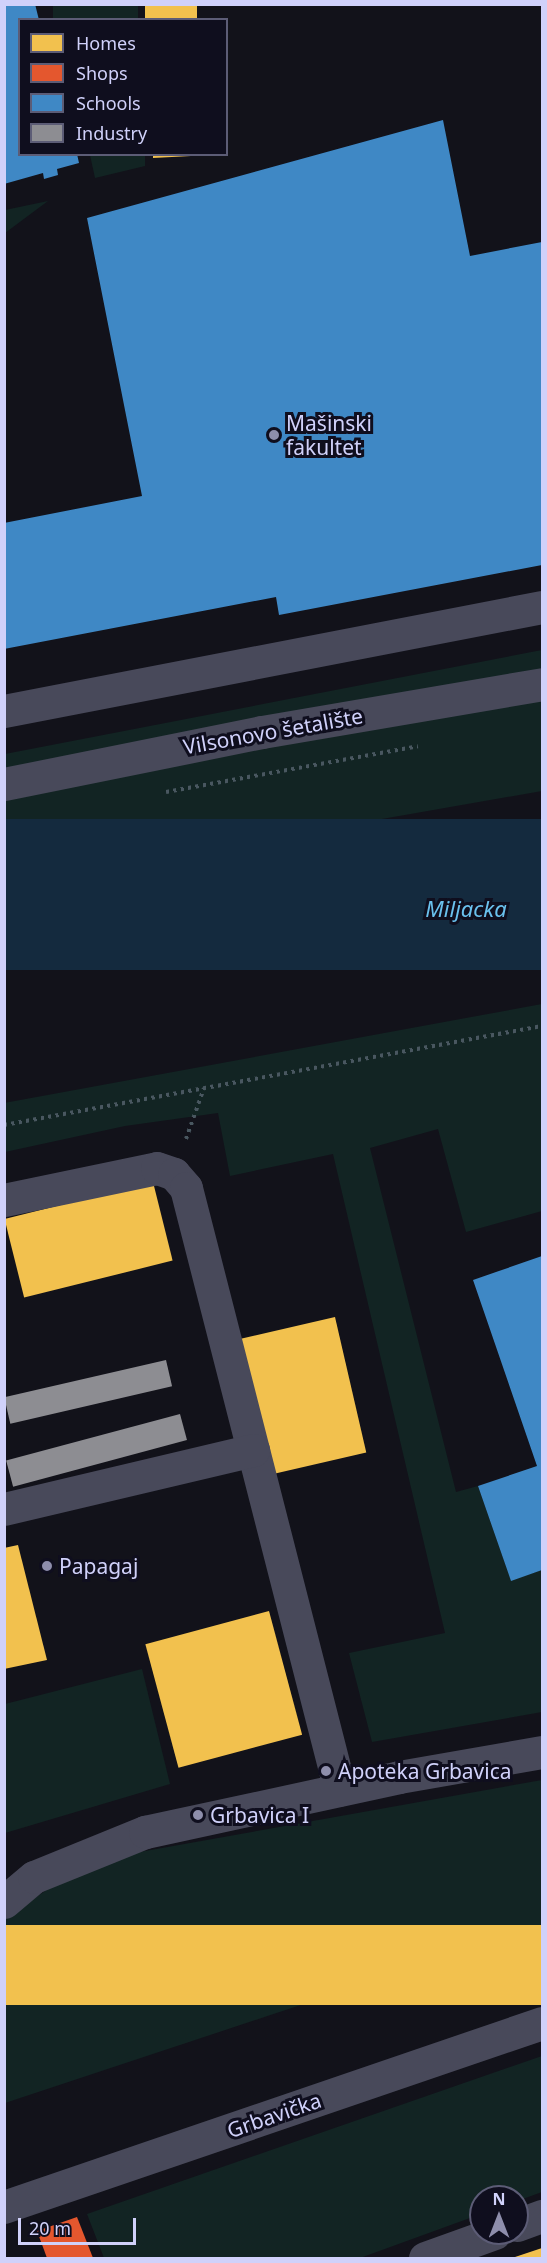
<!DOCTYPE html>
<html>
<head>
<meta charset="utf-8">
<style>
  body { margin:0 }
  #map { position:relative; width:547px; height:2263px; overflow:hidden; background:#12121a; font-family:"Noto Sans",sans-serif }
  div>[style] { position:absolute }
  .green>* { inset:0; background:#122423; transform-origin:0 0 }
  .water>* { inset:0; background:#142a3e; transform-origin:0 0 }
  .homes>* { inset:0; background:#f2c14e; transform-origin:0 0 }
  .shops>* { inset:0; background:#e4572e }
  .schools>* { inset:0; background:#3f88c5 }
  .industry>* { inset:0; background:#8d8d92; transform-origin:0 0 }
  .path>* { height:4px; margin-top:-2px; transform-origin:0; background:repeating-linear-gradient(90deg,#495760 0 3px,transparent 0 7.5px) }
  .minor>* { height:33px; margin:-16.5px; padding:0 16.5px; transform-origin:16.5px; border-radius:16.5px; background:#48495a }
  .dots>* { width:16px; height:16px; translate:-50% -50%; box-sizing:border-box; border:3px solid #0f0e1e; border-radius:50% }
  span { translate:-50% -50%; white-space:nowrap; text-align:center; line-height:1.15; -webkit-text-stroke:6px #0f0e1e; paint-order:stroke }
  .poi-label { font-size:21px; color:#d0d1fa }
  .left { translate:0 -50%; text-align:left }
  .street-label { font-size:21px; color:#d0d1fa }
  .water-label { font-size:22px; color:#6ac1ee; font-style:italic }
  .frame { position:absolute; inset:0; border:6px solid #d0d1fa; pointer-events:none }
  .legend { position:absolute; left:18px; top:18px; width:210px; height:138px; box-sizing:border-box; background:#0f0e1e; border:2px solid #5c5c76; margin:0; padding:8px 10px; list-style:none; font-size:18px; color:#d0d1fa }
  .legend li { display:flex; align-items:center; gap:12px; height:30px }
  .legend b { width:30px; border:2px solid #5c5c76 }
  .north { position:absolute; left:469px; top:2185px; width:60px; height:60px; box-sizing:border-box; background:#0f0e1e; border:2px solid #5c5c76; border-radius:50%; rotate:0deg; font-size:16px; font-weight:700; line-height:24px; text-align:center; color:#d0d1fa }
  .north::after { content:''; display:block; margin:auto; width:21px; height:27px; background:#8e8eac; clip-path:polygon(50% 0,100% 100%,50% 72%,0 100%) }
  .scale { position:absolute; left:18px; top:2218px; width:118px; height:27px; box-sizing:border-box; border:3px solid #d0d1fa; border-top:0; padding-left:8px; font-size:18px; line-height:21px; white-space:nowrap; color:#d0d1fa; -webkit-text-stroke:4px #0f0e1e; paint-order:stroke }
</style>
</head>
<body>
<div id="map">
  <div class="green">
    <div style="left:53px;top:5px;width:85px;height:14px"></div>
    <div style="clip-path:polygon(90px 155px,145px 155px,145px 166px,95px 178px)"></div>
    <div style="clip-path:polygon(48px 201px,5px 233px,5px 210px)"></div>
    <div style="clip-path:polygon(542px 650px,542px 791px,138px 862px,5px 890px,5px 754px)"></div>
    <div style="clip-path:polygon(542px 1004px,542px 1211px,466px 1232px,438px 1129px,370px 1148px,456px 1492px,478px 1486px,511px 1580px,542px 1570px,542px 1712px,372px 1742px,349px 1653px,445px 1633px,333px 1154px,230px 1176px,218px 1113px,125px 1126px,5px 1152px,4px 1103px)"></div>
    <div style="clip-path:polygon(142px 1669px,170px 1784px,5px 1833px,5px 1704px)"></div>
    <div style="clip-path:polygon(542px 1780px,542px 1925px,5px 2103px,5px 1918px,54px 1885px,134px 1853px)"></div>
    <div style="clip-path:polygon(542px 2056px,542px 2192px,517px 2201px,517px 2197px,481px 2197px,481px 2214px,360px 2258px,104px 2258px,87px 2214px)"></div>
  </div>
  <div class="water">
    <div style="left:542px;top:819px;width:151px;height:548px;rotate:90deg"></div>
  </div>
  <div class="homes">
    <div style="left:145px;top:4px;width:52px;height:16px"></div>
    <div style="clip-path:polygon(153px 154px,191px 154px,191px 156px,153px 158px)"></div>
    <div style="left:153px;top:1182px;width:81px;height:153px;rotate:76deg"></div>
    <div style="left:335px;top:1317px;width:139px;height:100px;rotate:77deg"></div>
    <div style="clip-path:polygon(18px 1545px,47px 1660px,4px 1669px,4px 1548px)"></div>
    <div style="left:269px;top:1611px;width:128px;height:128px;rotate:75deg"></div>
    <div style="left:542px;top:1925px;width:80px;height:540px;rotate:90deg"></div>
    <div style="clip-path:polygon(542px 2248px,542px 2258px,512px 2258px)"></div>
  </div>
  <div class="shops">
    <div style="clip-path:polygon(77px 2217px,93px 2258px,47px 2258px,37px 2231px)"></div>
  </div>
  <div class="schools">
    <div style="clip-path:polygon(4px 4px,35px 4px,39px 20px,20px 20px,20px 154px,77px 154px,79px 163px,57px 169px,58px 175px,44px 179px,43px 173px,4px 184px)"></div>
    <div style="clip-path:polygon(443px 120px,470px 256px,542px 242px,542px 565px,279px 615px,276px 597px,4px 649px,4px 523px,142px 496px,87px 218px)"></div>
    <div style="clip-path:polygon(542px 1256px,542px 1570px,511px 1581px,478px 1486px,537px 1466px,473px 1280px)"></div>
  </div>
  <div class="industry">
    <div style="left:166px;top:1360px;width:27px;height:166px;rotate:77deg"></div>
    <div style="left:180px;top:1414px;width:27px;height:180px;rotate:75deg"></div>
  </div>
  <div class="path">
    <div style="left:166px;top:792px;width:256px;rotate:-10.3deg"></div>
    <div style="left:4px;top:1125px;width:547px;rotate:-10.43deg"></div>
    <div style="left:186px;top:1139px;width:54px;rotate:-70.6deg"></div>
  </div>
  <div class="minor">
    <div style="left:4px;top:711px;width:548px;rotate:-10.94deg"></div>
    <div style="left:4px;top:784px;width:263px;rotate:-11.4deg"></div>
    <div style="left:262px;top:732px;width:284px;rotate:-9.7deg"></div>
    <div style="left:4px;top:1200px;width:156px;rotate:-11.8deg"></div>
    <div style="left:157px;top:1168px;width:18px;rotate:19deg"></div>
    <div style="left:174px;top:1174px;width:18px;rotate:49deg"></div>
    <div style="left:186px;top:1188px;width:621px;rotate:75.65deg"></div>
    <div style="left:4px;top:1509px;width:256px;rotate:-13.3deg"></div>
    <div style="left:4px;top:1902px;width:39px;rotate:-40deg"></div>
    <div style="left:34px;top:1877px;width:120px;rotate:-22.1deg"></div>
    <div style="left:145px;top:1832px;width:260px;rotate:-12.2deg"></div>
    <div style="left:399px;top:1777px;width:145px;rotate:-9.9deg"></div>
    <div style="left:4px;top:2207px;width:569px;rotate:-18.88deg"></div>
    <div style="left:517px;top:2225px;width:27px;rotate:-20deg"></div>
    <div style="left:425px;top:2258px;width:74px;rotate:-19.7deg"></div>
  </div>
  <div class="dots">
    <div style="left:274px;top:435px;background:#8e8eac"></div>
    <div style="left:47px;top:1566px;background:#8e8eac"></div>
    <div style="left:326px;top:1771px;background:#8e8eac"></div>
    <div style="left:198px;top:1815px;background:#8e8eac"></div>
  </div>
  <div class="poi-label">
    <span class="left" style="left:286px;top:435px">Mašinski<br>fakultet</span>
    <span class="left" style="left:59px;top:1566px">Papagaj</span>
    <span class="left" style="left:338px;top:1771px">Apoteka Grbavica</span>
    <span class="left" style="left:210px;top:1815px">Grbavica I</span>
  </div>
  <div class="street-label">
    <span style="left:273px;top:731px;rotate:-10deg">Vilsonovo šetalište</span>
    <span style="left:274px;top:2115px;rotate:-19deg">Grbavička</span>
  </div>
  <div class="water-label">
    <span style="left:466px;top:909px">Miljacka</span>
  </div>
  <div class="frame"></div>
  <ul class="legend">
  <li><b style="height:16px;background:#f2c14e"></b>Homes</li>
  <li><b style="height:16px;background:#e4572e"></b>Shops</li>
  <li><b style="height:16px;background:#3f88c5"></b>Schools</li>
  <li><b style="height:16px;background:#8d8d92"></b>Industry</li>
  </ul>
  <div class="north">N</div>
  <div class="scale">20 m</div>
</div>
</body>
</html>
